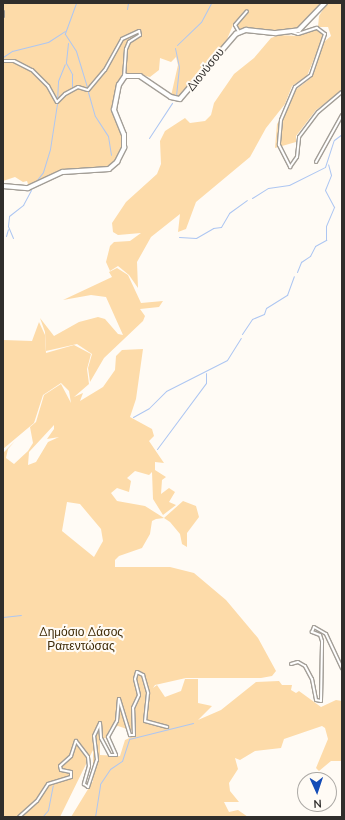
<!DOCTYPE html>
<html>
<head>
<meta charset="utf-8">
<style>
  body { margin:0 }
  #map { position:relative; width:345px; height:820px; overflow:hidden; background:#fffbf5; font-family:"Nunito Sans",sans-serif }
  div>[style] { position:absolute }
  .green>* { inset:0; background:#fddba9 }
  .stream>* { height:1px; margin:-0.5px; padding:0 0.5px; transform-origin:0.5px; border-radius:0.5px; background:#adc6f2 }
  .roads { filter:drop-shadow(1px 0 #a39e97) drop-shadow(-1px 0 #a39e97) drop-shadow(0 1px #a39e97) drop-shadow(0 -1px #a39e97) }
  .street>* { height:2px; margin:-1px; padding:0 1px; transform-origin:1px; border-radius:1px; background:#fff }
  .secondary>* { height:3.5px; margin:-1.75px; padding:0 1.75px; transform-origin:1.75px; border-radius:1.75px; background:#fff }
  span { translate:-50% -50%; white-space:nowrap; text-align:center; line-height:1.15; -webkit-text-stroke:4px #fffbf5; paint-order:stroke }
  .street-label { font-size:12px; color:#302e2c }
  .park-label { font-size:12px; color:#3f2b07 }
  .frame { position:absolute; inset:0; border:4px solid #302e2c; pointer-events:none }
  .north { position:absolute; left:297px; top:772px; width:40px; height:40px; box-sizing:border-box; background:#fffbf5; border:1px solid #aca9a5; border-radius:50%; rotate:177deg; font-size:11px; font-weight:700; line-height:16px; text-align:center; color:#302e2c }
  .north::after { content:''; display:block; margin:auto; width:14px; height:18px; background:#144cb7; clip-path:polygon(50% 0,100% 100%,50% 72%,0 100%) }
</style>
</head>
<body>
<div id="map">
  <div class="green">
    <div style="clip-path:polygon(3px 3px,324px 3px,298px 29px,282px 32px,238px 30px,233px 25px,225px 44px,178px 98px,171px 96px,178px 65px,176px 57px,171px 62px,160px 58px,159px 70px,150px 77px,134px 73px,125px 74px,118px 83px,112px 109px,123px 135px,124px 145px,119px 159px,110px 167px,65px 171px,29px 187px,27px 181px,23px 182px,15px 177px,3px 181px)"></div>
    <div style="clip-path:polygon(327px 3px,342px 3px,342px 91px,316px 110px,296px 136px,296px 142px,275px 148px,277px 124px,289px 107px,294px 91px,311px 78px,324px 42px,331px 36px,328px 27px,318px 27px,319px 16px)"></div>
    <div style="clip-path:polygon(316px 29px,322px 32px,323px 37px,307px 76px,292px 86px,285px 104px,266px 128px,250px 157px,196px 202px,186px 229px,178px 232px,180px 214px,151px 237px,137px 262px,138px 288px,129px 275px,118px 266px,110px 271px,106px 262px,110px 246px,114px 242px,130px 241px,141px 233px,118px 235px,113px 232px,112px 223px,126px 202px,157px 174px,161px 164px,160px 141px,165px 131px,185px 118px,190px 123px,205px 121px,211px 115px,214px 103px,234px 74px,254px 58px,271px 38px,279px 35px,298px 36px)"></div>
    <div style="clip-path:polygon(117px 268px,128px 275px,141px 303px,163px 301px,159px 307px,140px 309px,145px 316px,143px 321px,104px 358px,90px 382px,88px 368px,92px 354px,77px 344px,46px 351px,45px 332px,40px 318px,54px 336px,79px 322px,98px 317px,105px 319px,118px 334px,123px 335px,106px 297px,91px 295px,63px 300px,112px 277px,109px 272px)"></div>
    <div style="clip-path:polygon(evenodd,39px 322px,45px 335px,46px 353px,74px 345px,91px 354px,87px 369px,89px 384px,74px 397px,83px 393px,80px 401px,103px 387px,115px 370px,116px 356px,122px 350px,143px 349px,136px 399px,130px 417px,152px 429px,154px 436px,149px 441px,164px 463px,155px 462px,155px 470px,166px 477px,162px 480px,161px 494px,169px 488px,175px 492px,169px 502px,176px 505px,163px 515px,153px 499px,152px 472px,149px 475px,135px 471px,127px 478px,131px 481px,129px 492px,117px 488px,111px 493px,117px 501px,145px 506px,164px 518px,183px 501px,196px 506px,199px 517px,187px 533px,187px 547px,182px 544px,180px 534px,170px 522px,164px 518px,156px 519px,152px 521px,150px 534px,142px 548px,119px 556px,115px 560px,115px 567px,170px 567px,194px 573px,226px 600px,258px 638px,276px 671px,272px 676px,261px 678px,186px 678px,155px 685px,153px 688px,157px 685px,165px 697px,181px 691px,185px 679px,198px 679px,198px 703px,212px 706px,198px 720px,221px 710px,256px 682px,279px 681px,282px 685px,292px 685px,291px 690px,296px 693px,299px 691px,321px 707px,336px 700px,342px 701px,342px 761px,331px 761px,319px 771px,316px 768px,328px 739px,325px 728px,322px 726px,284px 739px,281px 748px,255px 751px,240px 760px,235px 758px,238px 769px,229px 783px,230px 791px,239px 802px,224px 802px,229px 812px,238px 810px,248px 817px,71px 817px,93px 781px,93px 750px,60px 817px,3px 817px,3px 453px,15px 441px,8px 449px,6px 458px,14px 464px,28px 451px,33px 443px,30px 427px,36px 422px,44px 395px,61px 384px,71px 403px,69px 391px,61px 383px,43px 395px,34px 423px,3px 449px,3px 340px,32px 341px,39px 322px,54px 425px,54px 429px,47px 439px,59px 437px,48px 442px,36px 462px,28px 465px,29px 452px,54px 425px,39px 322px,67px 502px,80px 504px,101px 529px,103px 541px,94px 557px,62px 531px,67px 502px,39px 322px,140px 694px,134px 708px,136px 735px,125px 740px,120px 756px,100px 755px,100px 739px,106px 738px,110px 728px,118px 726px,133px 731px,134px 706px,140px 694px)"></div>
  </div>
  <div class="stream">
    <div style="left:76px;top:3px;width:33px;rotate:110deg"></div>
    <div style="left:65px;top:34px;width:20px;rotate:57deg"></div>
    <div style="left:76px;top:51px;width:38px;rotate:73deg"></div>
    <div style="left:127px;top:9px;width:6px;rotate:-81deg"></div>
    <div style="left:68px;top:43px;width:20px;rotate:96deg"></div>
    <div style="left:66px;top:63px;width:13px;rotate:61deg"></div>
    <div style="left:72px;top:74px;width:14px;rotate:90deg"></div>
    <div style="left:177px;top:45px;width:33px;rotate:-44deg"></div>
    <div style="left:201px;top:22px;width:21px;rotate:-62deg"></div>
    <div style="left:175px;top:48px;width:19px;rotate:78deg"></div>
    <div style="left:179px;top:67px;width:29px;rotate:96deg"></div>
    <div style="left:3px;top:57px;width:11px;rotate:-34deg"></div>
    <div style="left:12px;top:51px;width:37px;rotate:-14deg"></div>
    <div style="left:48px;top:42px;width:20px;rotate:-33deg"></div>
    <div style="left:88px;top:92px;width:25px;rotate:74deg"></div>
    <div style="left:95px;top:116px;width:24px;rotate:57deg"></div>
    <div style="left:108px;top:136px;width:19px;rotate:81deg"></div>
    <div style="left:57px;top:101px;width:20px;rotate:-87deg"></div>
    <div style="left:58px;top:81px;width:18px;rotate:-68deg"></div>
    <div style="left:149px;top:138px;width:42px;rotate:-56.7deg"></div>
    <div style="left:33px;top:185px;width:16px;rotate:-52deg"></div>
    <div style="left:43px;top:172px;width:24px;rotate:-73deg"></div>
    <div style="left:50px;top:149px;width:46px;rotate:-81.2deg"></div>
    <div style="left:252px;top:198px;width:19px;rotate:-32deg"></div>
    <div style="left:268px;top:188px;width:21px;rotate:-8deg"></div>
    <div style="left:289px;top:185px;width:40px;rotate:-26.6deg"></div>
    <div style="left:325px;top:167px;width:28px;rotate:-72deg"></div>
    <div style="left:334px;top:140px;width:10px;rotate:-37deg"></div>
    <div style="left:6px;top:236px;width:7px;rotate:-74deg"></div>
    <div style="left:179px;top:237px;width:17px;rotate:3deg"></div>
    <div style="left:196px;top:238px;width:20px;rotate:-30deg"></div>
    <div style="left:213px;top:228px;width:8px;rotate:-7deg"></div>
    <div style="left:221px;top:227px;width:16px;rotate:-60deg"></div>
    <div style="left:229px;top:213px;width:22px;rotate:-36deg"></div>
    <div style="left:13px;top:238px;width:13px;rotate:-113deg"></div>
    <div style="left:8px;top:226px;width:10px;rotate:-84deg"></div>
    <div style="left:9px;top:216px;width:18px;rotate:-38deg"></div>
    <div style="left:23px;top:205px;width:17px;rotate:-62deg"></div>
    <div style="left:297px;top:272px;width:11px;rotate:-68deg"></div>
    <div style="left:301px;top:262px;width:11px;rotate:-34deg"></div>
    <div style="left:310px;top:256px;width:11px;rotate:-63deg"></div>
    <div style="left:315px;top:246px;width:13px;rotate:-29deg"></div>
    <div style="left:326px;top:240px;width:14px;rotate:-90deg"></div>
    <div style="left:326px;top:226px;width:21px;rotate:-67deg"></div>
    <div style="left:334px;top:207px;width:19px;rotate:-118deg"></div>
    <div style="left:325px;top:190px;width:16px;rotate:-68deg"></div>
    <div style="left:331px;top:175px;width:11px;rotate:-105deg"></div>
    <div style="left:242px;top:334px;width:18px;rotate:-56deg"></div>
    <div style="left:252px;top:319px;width:13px;rotate:-23deg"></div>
    <div style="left:264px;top:314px;width:6px;rotate:-72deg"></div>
    <div style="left:266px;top:308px;width:25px;rotate:-32deg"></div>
    <div style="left:287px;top:295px;width:20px;rotate:-70deg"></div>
    <div style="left:133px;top:417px;width:18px;rotate:-29deg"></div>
    <div style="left:149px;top:408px;width:24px;rotate:-45deg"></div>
    <div style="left:166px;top:391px;width:68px;rotate:-26.9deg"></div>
    <div style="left:227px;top:360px;width:26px;rotate:-58deg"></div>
    <div style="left:157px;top:449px;width:82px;rotate:-53.4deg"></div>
    <div style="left:206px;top:383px;width:10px;rotate:-90deg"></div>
    <div style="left:3px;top:617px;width:18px;rotate:-6deg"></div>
    <div style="left:42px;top:817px;width:9px;rotate:-49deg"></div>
    <div style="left:48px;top:810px;width:25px;rotate:-79deg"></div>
    <div style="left:95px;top:817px;width:33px;rotate:-81deg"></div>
    <div style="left:100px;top:784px;width:18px;rotate:-56deg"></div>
    <div style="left:110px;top:769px;width:14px;rotate:-34deg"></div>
    <div style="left:122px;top:761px;width:23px;rotate:-72deg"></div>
    <div style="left:129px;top:739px;width:66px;rotate:-14deg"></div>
  </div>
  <div class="roads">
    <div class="street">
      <div style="left:3px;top:12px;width:4px;rotate:90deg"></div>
      <div style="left:239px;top:32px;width:8px;rotate:-120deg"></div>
      <div style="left:235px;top:25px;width:18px;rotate:-49deg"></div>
      <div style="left:292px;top:32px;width:6px;rotate:18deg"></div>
      <div style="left:298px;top:34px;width:20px;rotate:-18deg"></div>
      <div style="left:317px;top:28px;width:10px;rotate:37deg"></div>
      <div style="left:325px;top:34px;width:43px;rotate:108.9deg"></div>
      <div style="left:311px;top:75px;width:20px;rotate:143deg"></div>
      <div style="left:295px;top:87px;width:36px;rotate:113deg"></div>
      <div style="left:281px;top:120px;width:25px;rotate:95deg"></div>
      <div style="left:279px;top:145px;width:25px;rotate:63deg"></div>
      <div style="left:290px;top:167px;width:12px;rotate:-55deg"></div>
      <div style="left:297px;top:157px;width:20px;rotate:-84deg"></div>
      <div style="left:299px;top:137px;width:31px;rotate:-53deg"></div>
      <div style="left:318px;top:112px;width:31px;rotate:-40deg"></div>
      <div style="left:3px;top:61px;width:11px"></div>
      <div style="left:14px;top:61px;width:20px;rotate:27deg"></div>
      <div style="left:32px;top:70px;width:23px;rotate:45deg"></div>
      <div style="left:48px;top:86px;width:18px;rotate:61deg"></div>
      <div style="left:57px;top:102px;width:11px;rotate:-45deg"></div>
      <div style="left:65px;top:94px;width:15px;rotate:-28deg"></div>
      <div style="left:78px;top:87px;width:10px;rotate:17deg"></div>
      <div style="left:88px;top:90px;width:26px;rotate:-50deg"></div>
      <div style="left:105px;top:70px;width:35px;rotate:-61deg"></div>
      <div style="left:122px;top:39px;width:19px;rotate:-25deg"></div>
      <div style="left:139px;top:31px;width:4px;rotate:76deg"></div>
      <div style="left:140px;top:35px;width:13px;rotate:148deg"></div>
      <div style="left:129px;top:42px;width:8px;rotate:113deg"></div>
      <div style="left:126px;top:49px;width:28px;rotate:94deg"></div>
      <div style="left:316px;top:162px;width:54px;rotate:-61deg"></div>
      <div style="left:291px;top:664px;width:7px;rotate:-16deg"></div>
      <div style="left:298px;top:662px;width:8px;rotate:30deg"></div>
      <div style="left:305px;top:666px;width:15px;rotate:62deg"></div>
      <div style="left:312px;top:679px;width:21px;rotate:79deg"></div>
      <div style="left:316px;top:700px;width:5px;rotate:11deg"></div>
      <div style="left:321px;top:701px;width:60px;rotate:-89deg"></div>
      <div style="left:322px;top:641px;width:6px;rotate:-108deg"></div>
      <div style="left:320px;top:635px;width:9px;rotate:-159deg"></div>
      <div style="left:312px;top:632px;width:5px;rotate:-68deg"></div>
      <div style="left:314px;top:627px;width:14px;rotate:30deg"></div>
      <div style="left:326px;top:634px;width:38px;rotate:65deg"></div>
      <div style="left:19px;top:817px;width:24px;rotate:-42deg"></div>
      <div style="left:37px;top:801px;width:20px;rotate:-57deg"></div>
      <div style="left:48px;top:784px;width:24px;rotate:-17deg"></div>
      <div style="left:71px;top:777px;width:5px;rotate:-90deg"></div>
      <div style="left:71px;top:772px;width:10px;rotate:-169deg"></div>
      <div style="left:61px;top:770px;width:4px;rotate:-104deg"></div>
      <div style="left:60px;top:766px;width:15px;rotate:-42deg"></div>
      <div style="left:71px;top:756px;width:16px;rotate:-72deg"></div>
      <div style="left:76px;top:741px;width:20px;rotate:53deg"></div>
      <div style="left:88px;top:757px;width:9px;rotate:84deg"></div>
      <div style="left:89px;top:766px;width:19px;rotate:106deg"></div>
      <div style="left:84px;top:784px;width:5px;rotate:37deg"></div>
      <div style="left:88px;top:787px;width:28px;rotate:-72deg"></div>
      <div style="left:97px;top:760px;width:24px;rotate:-97deg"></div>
      <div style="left:94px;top:736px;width:14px;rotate:-65deg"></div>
      <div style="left:100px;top:723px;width:15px;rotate:86deg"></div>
      <div style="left:101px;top:738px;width:19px;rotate:62deg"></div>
      <div style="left:110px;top:755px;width:6px"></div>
      <div style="left:116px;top:755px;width:20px;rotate:-114deg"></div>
      <div style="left:108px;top:737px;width:18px;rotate:-61deg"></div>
      <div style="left:117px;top:721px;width:22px;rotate:-85deg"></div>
      <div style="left:119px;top:699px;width:38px;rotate:73deg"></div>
      <div style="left:130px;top:735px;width:4px"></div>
      <div style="left:134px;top:735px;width:27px;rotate:-92deg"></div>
      <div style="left:133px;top:708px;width:14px;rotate:-65deg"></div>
      <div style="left:139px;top:695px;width:16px;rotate:-104deg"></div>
      <div style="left:135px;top:679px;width:7px;rotate:-74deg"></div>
      <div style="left:137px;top:672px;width:7px;rotate:27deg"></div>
      <div style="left:143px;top:675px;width:19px;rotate:74deg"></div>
      <div style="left:148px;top:693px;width:28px;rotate:96deg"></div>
      <div style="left:145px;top:721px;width:23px;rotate:15deg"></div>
    </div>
    <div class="secondary">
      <div style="left:3px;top:186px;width:25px;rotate:5deg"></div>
      <div style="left:28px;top:188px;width:38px;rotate:-25deg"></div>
      <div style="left:63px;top:172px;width:46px;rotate:-3.7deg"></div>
      <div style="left:109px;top:169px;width:11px;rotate:-41deg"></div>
      <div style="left:117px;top:162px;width:16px;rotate:-63deg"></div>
      <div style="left:124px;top:148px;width:13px;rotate:-90deg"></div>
      <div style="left:124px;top:135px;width:27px;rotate:-112deg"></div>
      <div style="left:114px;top:110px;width:25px;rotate:-79deg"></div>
      <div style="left:119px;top:85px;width:11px;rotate:-56deg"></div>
      <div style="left:125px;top:76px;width:15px"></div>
      <div style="left:140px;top:76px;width:37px;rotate:34deg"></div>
      <div style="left:171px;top:97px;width:9px;rotate:13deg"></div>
      <div style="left:180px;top:99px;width:86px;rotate:-49.3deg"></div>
      <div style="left:236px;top:34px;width:11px;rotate:-22deg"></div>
      <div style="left:246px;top:30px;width:30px;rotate:6deg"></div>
      <div style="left:276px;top:33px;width:23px;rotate:-7deg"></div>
      <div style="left:299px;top:30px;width:37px;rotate:-46deg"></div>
    </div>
  </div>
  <div class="street-label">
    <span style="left:206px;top:70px;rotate:-51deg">Διονύσου</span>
  </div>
  <div class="park-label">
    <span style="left:81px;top:640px">Δημόσιο Δάσος<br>Ραπεντώσας</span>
  </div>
  <div class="frame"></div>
  <div class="north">N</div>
</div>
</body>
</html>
